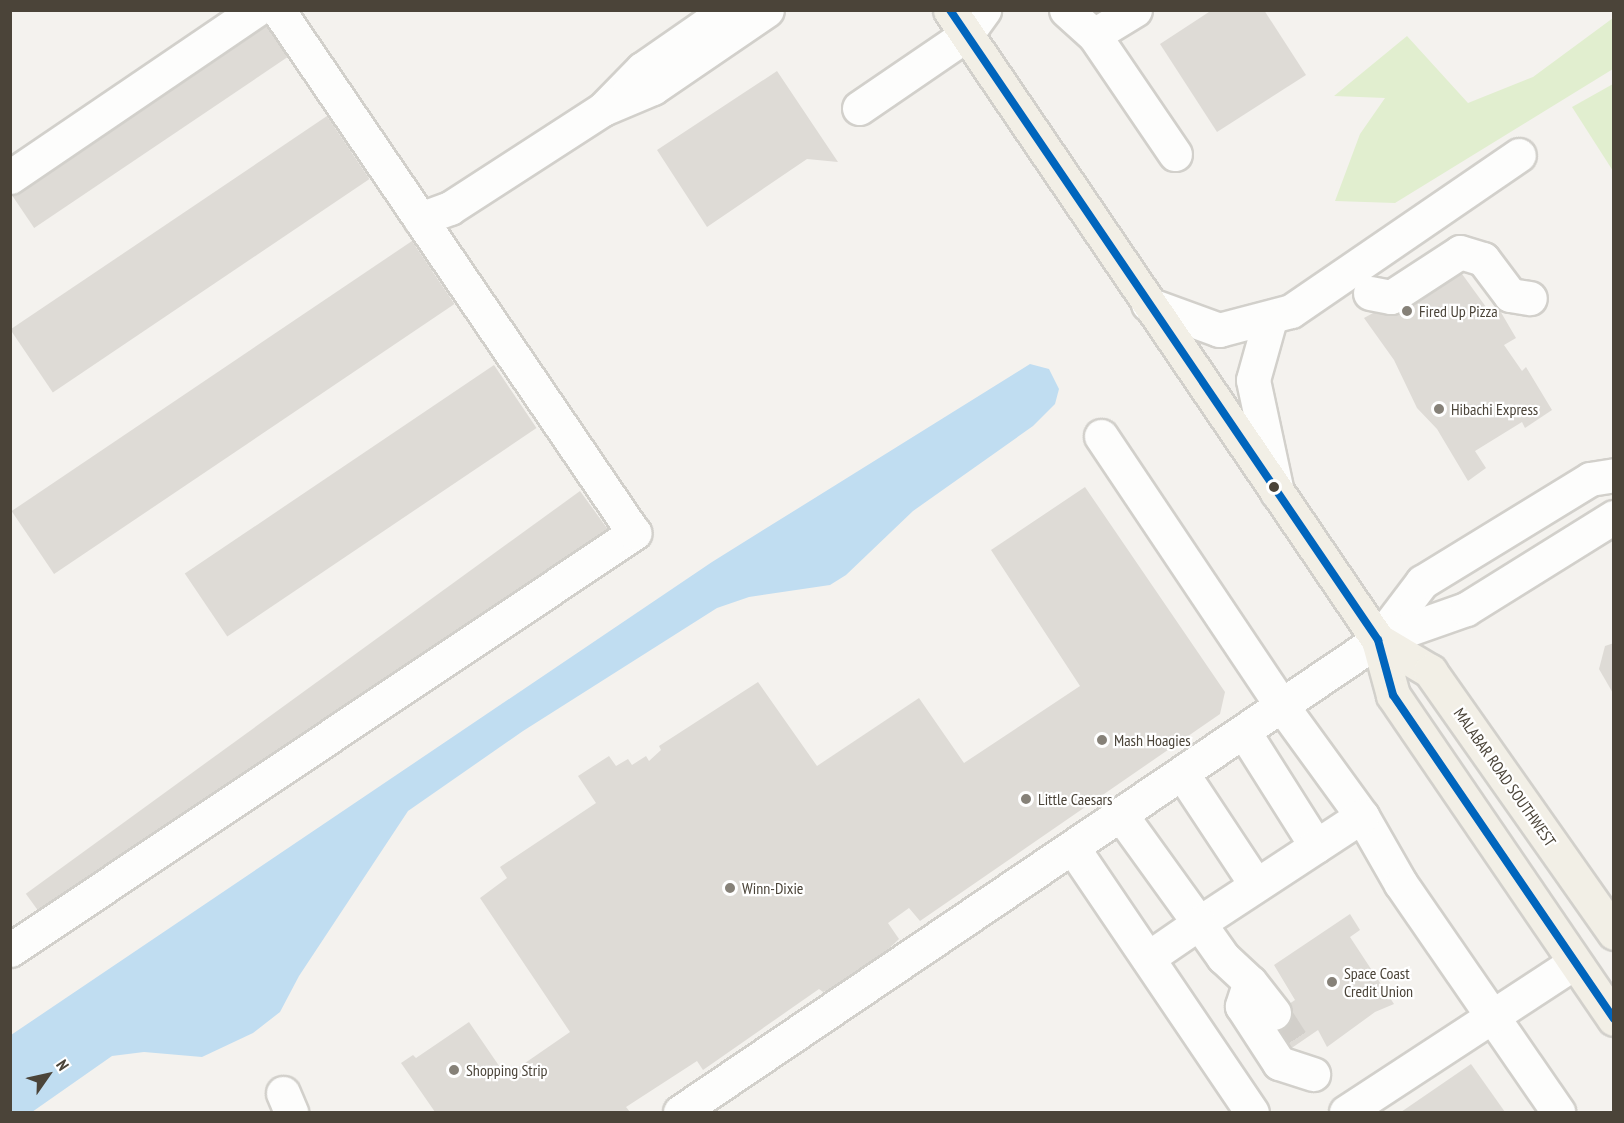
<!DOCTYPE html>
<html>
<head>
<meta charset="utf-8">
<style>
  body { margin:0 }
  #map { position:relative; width:1624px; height:1123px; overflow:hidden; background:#f4f2ee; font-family:"PT Sans Narrow",sans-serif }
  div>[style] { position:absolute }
  .green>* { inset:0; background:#e1eecf }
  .water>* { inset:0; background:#c0ddf1 }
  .building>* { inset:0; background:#dedbd6; transform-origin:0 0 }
  .minor-tunnel>* { height:33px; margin-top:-16.5px; transform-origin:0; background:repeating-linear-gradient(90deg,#d2cfca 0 33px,transparent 0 49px) }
  .roads { filter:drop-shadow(2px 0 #d2d0cb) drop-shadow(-2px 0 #d2d0cb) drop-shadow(0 2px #d2d0cb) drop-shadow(0 -2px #d2d0cb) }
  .minor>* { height:33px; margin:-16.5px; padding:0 16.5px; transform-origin:16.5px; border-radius:16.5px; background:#fdfdfc }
  .major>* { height:33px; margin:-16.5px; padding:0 16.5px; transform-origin:16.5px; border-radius:16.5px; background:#f2efe6 }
  .bus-1>* { height:8px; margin:-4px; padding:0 4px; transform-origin:4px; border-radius:4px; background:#0065bd }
  .dots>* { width:16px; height:16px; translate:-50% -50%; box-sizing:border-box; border:3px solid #fff; border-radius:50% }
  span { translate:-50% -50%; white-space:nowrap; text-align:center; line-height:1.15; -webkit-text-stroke:4.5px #fff; paint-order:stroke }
  .poi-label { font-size:16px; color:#4b4439 }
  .left { translate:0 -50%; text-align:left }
  .street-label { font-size:16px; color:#4b4439 }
  .frame { position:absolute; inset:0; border:12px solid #4b4439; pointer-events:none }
  .north { position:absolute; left:18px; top:1045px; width:60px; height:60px; -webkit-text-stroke:4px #fff; paint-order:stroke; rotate:56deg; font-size:16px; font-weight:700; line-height:24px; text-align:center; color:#4b4439 }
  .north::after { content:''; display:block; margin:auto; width:21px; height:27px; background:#4b4439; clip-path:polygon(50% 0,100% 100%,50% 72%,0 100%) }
</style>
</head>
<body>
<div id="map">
  <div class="green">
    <div style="clip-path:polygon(1613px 18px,1613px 69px,1395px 203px,1335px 201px,1360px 134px,1385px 98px,1334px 96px,1407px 36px,1468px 103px,1533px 77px)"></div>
    <div style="clip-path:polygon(1613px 84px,1613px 171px,1572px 107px)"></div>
  </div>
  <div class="water">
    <div style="clip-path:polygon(1030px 364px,1049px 369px,1059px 389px,1055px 404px,1033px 426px,913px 511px,846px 575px,830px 585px,749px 597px,717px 608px,523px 731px,408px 811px,299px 976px,280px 1012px,253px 1033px,202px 1057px,144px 1052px,112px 1056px,32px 1112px,11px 1112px,11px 1035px,712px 562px)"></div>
  </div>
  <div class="building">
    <div style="clip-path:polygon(1212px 10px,1264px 10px,1306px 75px,1217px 132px,1160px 44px)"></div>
    <div style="left:266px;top:21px;width:42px;height:308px;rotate:56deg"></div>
    <div style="clip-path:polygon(777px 71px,838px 162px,807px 159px,707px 227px,657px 150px)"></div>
    <div style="left:327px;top:116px;width:76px;height:382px;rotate:56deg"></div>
    <div style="left:412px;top:241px;width:76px;height:483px;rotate:56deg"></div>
    <div style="clip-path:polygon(1457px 267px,1486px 307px,1482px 310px,1487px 318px,1499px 309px,1516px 338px,1504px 345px,1522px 371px,1526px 367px,1552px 410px,1525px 428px,1522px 422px,1475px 451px,1486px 468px,1468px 481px,1437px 429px,1417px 408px,1394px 360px,1364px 318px)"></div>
    <div style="left:494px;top:365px;width:76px;height:373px;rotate:56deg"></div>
    <div style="clip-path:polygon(1085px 487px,1225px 692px,1220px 714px,920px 921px,909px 908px,888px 923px,899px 939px,858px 978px,823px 992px,819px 989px,703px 1070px,697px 1061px,626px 1107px,630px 1112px,435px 1112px,401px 1063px,413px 1055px,416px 1058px,469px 1022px,506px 1076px,570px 1032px,480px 898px,507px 878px,500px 867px,596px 803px,578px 776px,609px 756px,616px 766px,628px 759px,632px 765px,646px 756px,649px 761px,661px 750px,659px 746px,758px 682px,817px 766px,919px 698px,964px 763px,1080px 686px,991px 550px)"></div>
    <div style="left:580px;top:491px;width:52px;height:685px;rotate:54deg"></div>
    <div style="clip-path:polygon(1614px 643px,1614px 695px,1599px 669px,1605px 646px)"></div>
    <div style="clip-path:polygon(1350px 914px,1360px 930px,1350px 937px,1394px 1004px,1375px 1012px,1327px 1047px,1318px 1030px,1280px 1056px,1259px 1024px,1295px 1000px,1274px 965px)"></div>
    <div style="clip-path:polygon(1471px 1064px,1505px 1112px,1401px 1112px)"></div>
  </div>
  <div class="minor-tunnel">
    <div style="left:1274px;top:1013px;width:38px;rotate:57deg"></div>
  </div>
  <div class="roads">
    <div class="minor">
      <div style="left:727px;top:10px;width:103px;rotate:145.2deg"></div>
      <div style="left:642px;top:69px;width:56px;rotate:134.3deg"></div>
      <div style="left:603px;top:109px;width:54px;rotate:-22.8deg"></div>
      <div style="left:653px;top:88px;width:138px;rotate:-34.4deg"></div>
      <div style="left:1066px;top:10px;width:38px;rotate:42deg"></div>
      <div style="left:1094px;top:35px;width:48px;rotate:-31.4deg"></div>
      <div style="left:1094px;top:35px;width:144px;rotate:55.8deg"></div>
      <div style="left:859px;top:108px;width:130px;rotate:-34.3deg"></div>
      <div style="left:966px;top:35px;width:31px;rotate:-54deg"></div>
      <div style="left:10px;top:177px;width:297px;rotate:-34.2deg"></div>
      <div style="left:420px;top:219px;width:32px;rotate:-20deg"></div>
      <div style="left:450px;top:208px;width:182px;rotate:-32.9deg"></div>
      <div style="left:1370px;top:293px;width:21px;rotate:11deg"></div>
      <div style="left:1391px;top:297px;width:82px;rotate:-33.1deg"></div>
      <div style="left:1460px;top:252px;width:24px;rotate:17deg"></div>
      <div style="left:1483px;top:259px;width:45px;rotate:53.1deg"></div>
      <div style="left:1510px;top:295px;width:20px;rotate:9deg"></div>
      <div style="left:1148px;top:304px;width:76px;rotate:20.1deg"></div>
      <div style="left:1219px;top:330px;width:74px;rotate:-14.8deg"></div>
      <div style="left:1291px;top:311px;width:276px;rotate:-34.4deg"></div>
      <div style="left:1270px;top:319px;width:63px;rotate:105.6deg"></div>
      <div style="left:1253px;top:380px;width:115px;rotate:77.9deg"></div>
      <div style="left:1101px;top:436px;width:325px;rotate:56.2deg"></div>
      <div style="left:1282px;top:706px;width:136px;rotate:54deg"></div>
      <div style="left:1362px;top:816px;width:78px;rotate:60.2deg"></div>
      <div style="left:1401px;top:884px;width:277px;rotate:55.4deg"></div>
      <div style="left:1378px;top:640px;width:73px;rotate:-52.8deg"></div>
      <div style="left:1422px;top:582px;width:197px;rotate:-31.5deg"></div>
      <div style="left:1590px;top:479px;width:24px;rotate:-9deg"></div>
      <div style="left:1244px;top:732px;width:135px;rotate:57.7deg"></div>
      <div style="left:1182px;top:773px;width:134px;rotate:56.5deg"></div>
      <div style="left:1121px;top:815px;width:133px;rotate:54.2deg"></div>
      <div style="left:1199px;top:923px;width:195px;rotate:-33.3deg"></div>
      <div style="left:1073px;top:848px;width:319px;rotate:55.9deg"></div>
      <div style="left:10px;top:950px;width:751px;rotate:-33.75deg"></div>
      <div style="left:634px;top:533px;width:633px;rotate:-124.24deg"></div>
      <div style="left:1148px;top:958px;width:62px;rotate:-34.5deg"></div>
      <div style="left:1199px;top:923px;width:42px;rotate:54.8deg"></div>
      <div style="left:1223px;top:957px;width:37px;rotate:43deg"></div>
      <div style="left:1250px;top:982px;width:39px;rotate:52deg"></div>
      <div style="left:1248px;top:987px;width:20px;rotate:108deg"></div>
      <div style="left:1242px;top:1006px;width:68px;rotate:57deg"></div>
      <div style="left:1279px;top:1063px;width:36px;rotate:18deg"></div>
      <div style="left:283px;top:1093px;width:21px;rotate:67deg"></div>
      <div style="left:680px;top:1112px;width:843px;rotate:-34.07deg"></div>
      <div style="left:1378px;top:640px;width:93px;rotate:-19.4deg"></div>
      <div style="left:1466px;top:609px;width:174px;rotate:-31.9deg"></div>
      <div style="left:1346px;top:1112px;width:272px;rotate:-33.2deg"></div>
    </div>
    <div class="major">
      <div style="left:950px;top:10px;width:762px;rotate:55.81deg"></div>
      <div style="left:1378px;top:640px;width:57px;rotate:74.7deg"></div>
      <div style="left:1393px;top:695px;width:392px;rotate:55.7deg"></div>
      <div style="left:1378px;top:640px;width:61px;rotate:30.8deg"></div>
      <div style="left:1430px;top:671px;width:320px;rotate:54.9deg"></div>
    </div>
  </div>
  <div class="bus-1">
    <div style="left:950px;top:10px;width:762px;rotate:55.81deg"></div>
    <div style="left:1378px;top:640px;width:57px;rotate:74.7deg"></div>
    <div style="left:1393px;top:695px;width:392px;rotate:55.7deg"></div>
  </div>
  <div class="dots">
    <div style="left:1407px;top:311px;background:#868178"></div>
    <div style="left:1439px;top:409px;background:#868178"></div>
    <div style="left:1274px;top:487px;background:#4b4439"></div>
    <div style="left:1102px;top:740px;background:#868178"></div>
    <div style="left:1026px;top:799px;background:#868178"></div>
    <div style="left:730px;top:888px;background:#868178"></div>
    <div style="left:1332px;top:982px;background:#868178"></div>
    <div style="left:454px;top:1070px;background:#868178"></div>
  </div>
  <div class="poi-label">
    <span class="left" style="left:1419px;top:311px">Fired Up Pizza</span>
    <span class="left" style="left:1451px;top:409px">Hibachi Express</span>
    <span class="left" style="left:1114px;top:740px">Mash Hoagies</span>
    <span class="left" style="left:1038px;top:799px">Little Caesars</span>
    <span class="left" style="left:742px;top:888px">Winn-Dixie</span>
    <span class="left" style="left:1344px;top:982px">Space Coast<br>Credit Union</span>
    <span class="left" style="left:466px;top:1070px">Shopping Strip</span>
  </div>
  <div class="street-label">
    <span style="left:1505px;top:777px;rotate:55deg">MALABAR ROAD SOUTHWEST</span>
  </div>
  <div class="frame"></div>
  <div class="north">N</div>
</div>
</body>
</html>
